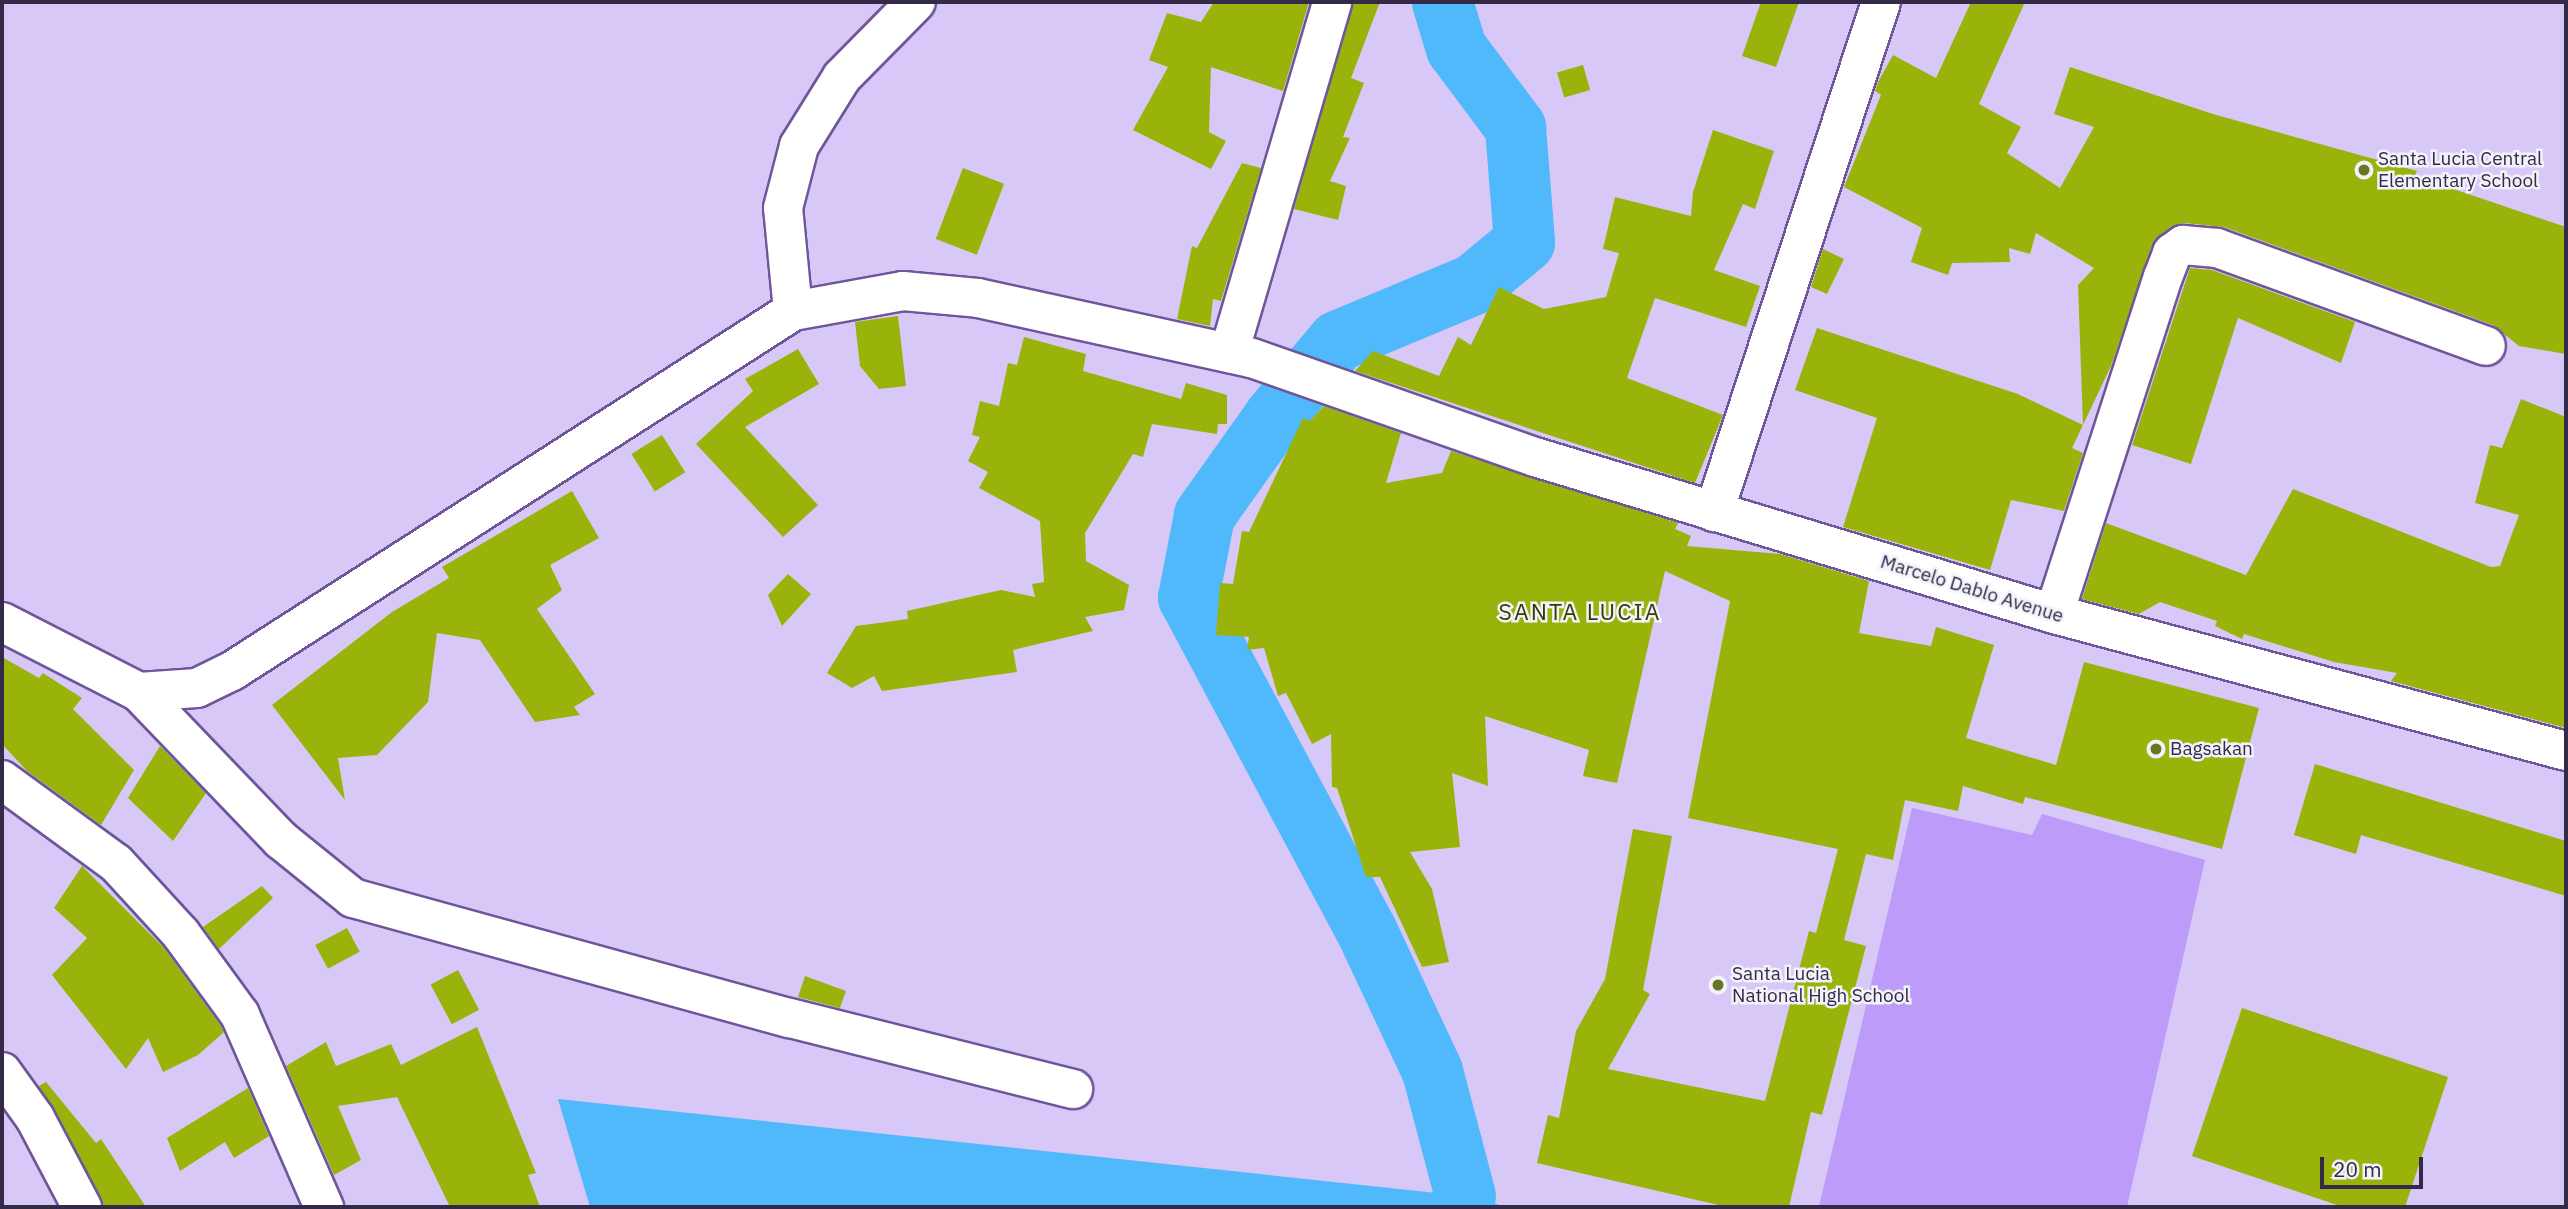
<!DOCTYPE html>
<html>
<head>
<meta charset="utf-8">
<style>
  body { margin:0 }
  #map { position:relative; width:2568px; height:1209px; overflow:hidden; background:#d7c8f7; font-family:"IBM Plex Sans",sans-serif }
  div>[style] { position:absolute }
  .green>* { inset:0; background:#bd9bf8 }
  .water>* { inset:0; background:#50b9fb }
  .river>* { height:61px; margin:-30.5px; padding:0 30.5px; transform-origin:30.5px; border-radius:30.5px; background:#50b9fb }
  .building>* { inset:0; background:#99b30b; transform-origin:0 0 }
  .roads { filter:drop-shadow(2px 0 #6f559a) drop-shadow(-2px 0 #6f559a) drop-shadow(0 2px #6f559a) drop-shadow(0 -2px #6f559a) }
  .minor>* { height:38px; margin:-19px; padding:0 19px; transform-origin:19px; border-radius:19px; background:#fff }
  .tertiary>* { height:38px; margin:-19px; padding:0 19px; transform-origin:19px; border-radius:19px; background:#fff }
  .dots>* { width:19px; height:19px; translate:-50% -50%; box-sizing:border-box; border:4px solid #f3f1f9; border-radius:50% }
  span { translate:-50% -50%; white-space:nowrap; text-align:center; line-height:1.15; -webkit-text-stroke:5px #f3f1f9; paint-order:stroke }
  .poi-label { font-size:19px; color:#342947 }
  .left { translate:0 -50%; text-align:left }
  .street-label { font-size:19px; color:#342947 }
  .quarter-label { font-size:23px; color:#333d00; letter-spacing:2px }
  .frame { position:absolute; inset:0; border:4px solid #342947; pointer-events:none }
  .scale { position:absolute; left:2320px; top:1157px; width:103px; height:32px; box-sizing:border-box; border:4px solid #342947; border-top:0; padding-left:9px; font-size:21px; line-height:24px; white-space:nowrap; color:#342947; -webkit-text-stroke:5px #f3f1f9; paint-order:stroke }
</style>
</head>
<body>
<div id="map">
  <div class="green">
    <div style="clip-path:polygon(1912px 808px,2032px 835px,2042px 814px,2205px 860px,2127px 1207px,1819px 1207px)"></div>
  </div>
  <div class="water">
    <div style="clip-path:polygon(558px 1099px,1465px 1196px,1508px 1207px,590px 1207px)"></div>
  </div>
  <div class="river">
    <div style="left:1442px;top:2px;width:48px;rotate:73.1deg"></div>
    <div style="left:1456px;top:48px;width:99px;rotate:53.2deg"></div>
    <div style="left:1515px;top:127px;width:115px;rotate:85.5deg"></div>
    <div style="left:1524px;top:242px;width:66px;rotate:140.5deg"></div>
    <div style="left:1473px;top:284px;width:147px;rotate:157.3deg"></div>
    <div style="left:1337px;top:341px;width:97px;rotate:130deg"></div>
    <div style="left:1275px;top:415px;width:123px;rotate:125.4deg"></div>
    <div style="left:1204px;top:515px;width:84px;rotate:101deg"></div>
    <div style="left:1188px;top:597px;width:378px;rotate:61.9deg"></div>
    <div style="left:1366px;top:930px;width:156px;rotate:64.9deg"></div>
    <div style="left:1432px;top:1071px;width:129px;rotate:75.2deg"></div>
  </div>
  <div class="building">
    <div style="clip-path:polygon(1214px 2px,1309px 2px,1283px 91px,1211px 67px,1209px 132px,1226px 141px,1211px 169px,1133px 130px,1168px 67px,1149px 60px,1167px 13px,1201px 22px)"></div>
    <div style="clip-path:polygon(1353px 2px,1380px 2px,1351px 78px,1364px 83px,1343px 137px,1350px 138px,1330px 181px,1346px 186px,1338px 220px,1294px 209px)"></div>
    <div style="clip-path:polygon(1761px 2px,1799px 2px,1776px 67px,1742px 56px)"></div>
    <div style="clip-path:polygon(1971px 2px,2025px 2px,1979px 104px,2021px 127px,2007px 153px,2060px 188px,2094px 127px,2054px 114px,2070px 67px,2213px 114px,2417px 171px,2415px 176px,2566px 227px,2566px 354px,2519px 346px,2493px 325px,2224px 227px,2184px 223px,2170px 227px,2152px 245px,2111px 366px,2072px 448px,2083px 453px,2064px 511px,2011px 500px,1990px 570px,1843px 527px,1877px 418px,1795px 390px,1817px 328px,2018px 394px,2083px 425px,2078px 285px,2094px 268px,2036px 233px,2030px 254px,2009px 248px,2010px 262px,1952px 263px,1948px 275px,1911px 262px,1922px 228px,1844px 187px,1881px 95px,1875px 91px,1878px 82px,1893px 55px,1936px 78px)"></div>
    <div style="left:1583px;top:65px;width:26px;height:27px;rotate:74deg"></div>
    <div style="clip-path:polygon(1713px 130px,1774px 151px,1755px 209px,1743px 204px,1714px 270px,1760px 286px,1746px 327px,1655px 298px,1627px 378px,1723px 415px,1695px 483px,1355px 371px,1373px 351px,1439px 376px,1458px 337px,1471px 345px,1499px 287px,1544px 309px,1606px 297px,1619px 253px,1603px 249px,1615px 197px,1691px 216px,1693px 192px)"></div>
    <div style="clip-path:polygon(1242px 163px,1261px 168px,1221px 301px,1213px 299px,1210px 326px,1177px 319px,1192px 246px,1197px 248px)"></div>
    <div style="left:963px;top:168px;width:44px;height:76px;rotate:21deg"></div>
    <div style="clip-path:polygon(1823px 249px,1844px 259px,1827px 294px,1811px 287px)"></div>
    <div style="clip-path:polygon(2190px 268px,2212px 270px,2355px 322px,2341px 363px,2238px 318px,2191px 464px,2132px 445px)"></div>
    <div style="clip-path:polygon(898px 316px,906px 386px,879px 389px,860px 366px,855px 322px)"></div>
    <div style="clip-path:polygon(1024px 337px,1086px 354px,1083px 371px,1181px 399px,1186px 383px,1227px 395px,1227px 424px,1218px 424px,1217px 434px,1152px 424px,1143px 457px,1133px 454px,1085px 533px,1086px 561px,1129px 585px,1124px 610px,1085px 617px,1093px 631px,1013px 650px,1017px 672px,882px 691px,874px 676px,852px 688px,827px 673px,856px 626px,908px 619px,907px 611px,1001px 590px,1035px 597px,1032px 584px,1044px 582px,1040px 521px,979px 488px,988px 472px,968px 461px,980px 437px,972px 435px,980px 401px,999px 406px,1008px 363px,1017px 365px)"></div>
    <div style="clip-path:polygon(798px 349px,819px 384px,745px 427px,818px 505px,783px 537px,696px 444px,753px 391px,745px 379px)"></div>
    <div style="clip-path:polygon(2521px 399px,2566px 417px,2566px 728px,2391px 681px,2397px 673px,2334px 662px,2244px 634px,2242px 639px,2215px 626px,2217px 621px,2160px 602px,2139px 614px,2082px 599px,2106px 523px,2246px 575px,2293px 489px,2491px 567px,2500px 566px,2519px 515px,2475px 503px,2490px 445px,2502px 448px)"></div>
    <div style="clip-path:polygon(1324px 406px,1401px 433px,1386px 483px,1442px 473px,1451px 451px,1678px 523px,1675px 529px,1691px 536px,1687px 546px,1780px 554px,1869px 581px,1859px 633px,1931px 646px,1936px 627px,1994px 645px,1966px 738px,2056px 765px,2084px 662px,2259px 708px,2222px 849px,2025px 797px,2023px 804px,1963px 786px,1958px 811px,1905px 800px,1893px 860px,1866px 854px,1844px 940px,1866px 946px,1822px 1115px,1811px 1112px,1789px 1207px,1727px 1207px,1537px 1163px,1548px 1115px,1559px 1118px,1576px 1031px,1605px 979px,1633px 829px,1672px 836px,1643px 990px,1650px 994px,1608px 1069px,1765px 1101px,1809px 931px,1816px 933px,1838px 849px,1688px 818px,1730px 601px,1665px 571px,1617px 783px,1583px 776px,1589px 750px,1485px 716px,1488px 786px,1452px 773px,1460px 847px,1410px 852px,1432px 889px,1449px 962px,1422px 967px,1380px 877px,1366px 877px,1337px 788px,1332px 787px,1331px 734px,1312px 744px,1286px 693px,1278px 696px,1264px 648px,1247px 650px,1249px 637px,1216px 635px,1220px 583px,1233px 584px,1242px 531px,1249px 532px,1303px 418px,1310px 421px)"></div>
    <div style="left:662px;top:435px;width:44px;height:36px;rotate:58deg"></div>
    <div style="clip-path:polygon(572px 491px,599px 538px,550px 565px,562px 590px,537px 609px,595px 694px,574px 707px,580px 715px,535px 722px,480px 640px,437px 633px,428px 702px,377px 755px,338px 758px,345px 800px,272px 705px,392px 612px,449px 578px,442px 567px)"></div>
    <div style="clip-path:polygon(788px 574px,811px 594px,782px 626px,768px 595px)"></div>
    <div style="clip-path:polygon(2px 657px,39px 678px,43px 673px,82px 698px,73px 709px,134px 770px,101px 825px,27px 771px,2px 744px)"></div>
    <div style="clip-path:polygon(160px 746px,206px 793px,173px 841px,128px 798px)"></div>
    <div style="clip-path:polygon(2315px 764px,2566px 841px,2566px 896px,2361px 835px,2356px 854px,2294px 835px)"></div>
    <div style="clip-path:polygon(82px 866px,164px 948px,221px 1026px,224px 1032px,198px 1055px,163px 1072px,148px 1038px,126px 1069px,52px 975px,87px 938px,54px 908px)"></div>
    <div style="clip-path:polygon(262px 886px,273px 898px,219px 949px,203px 927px)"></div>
    <div style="left:347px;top:928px;width:27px;height:36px;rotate:62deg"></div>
    <div style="left:458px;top:970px;width:45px;height:31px;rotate:62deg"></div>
    <div style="clip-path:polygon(805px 976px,846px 991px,840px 1008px,798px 997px)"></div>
    <div style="clip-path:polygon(2242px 1008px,2448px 1077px,2405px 1207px,2343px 1207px,2192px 1156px)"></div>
    <div style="clip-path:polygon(477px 1027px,536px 1173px,528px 1175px,540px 1207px,450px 1207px,397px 1097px,338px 1106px,361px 1160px,334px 1175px,286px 1066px,326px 1042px,336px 1066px,391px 1044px,401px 1065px)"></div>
    <div style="clip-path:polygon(46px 1082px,96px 1143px,101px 1139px,146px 1207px,104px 1207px,39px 1086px)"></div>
    <div style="clip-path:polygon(248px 1088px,269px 1136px,234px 1158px,225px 1142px,180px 1171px,167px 1138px)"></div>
  </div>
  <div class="roads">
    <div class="minor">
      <div style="left:793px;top:311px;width:103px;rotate:-95.5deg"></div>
      <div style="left:783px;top:208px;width:64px;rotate:-75.5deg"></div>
      <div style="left:799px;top:146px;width:81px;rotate:-58.1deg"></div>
      <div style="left:842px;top:77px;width:105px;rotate:-45.4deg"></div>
      <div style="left:1229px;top:353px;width:366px;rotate:-73.6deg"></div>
      <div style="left:1714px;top:512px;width:537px;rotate:-71.87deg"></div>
      <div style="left:2054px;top:614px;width:354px;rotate:-72.1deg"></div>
      <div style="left:2163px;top:277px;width:26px;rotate:-69deg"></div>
      <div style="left:2172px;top:253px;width:14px;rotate:-36deg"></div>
      <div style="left:2183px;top:245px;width:34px;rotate:5deg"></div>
      <div style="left:2217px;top:248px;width:286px;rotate:20deg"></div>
      <div style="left:139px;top:692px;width:205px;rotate:46.2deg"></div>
      <div style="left:281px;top:840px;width:92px;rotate:38.9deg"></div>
      <div style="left:353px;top:898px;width:453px;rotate:15.4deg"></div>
      <div style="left:790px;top:1018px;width:292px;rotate:14.1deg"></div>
      <div style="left:2px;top:780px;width:141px;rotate:36.1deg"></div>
      <div style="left:116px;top:863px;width:96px;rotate:47.5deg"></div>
      <div style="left:181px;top:934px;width:100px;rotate:53.9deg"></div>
      <div style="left:240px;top:1015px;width:210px;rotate:66.4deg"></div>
      <div style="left:2px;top:1072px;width:57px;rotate:54.3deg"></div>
      <div style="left:35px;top:1118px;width:101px;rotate:62.2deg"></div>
    </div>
    <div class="tertiary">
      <div style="left:2px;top:622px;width:154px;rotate:27.1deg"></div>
      <div style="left:139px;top:692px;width:58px;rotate:-3.9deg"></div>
      <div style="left:197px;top:688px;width:39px;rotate:-26deg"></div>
      <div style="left:232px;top:671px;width:667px;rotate:-32.69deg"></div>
      <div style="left:793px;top:311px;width:112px;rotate:-10.3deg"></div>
      <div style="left:903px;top:291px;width:75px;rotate:5.3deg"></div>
      <div style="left:978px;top:298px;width:280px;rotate:12.4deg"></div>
      <div style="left:1252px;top:358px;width:300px;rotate:19.3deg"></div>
      <div style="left:1535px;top:457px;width:542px;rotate:16.83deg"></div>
      <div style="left:2054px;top:614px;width:530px;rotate:14.98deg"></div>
    </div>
  </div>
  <div class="dots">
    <div style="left:2364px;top:170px;background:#667624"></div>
    <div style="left:2156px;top:749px;background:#667624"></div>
    <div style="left:1718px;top:985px;background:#667624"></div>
  </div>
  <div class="poi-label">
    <span class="left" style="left:2378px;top:170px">Santa Lucia Central<br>Elementary School</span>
    <span class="left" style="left:2170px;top:749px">Bagsakan</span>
    <span class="left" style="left:1732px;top:985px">Santa Lucia<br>National High School</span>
  </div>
  <div class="street-label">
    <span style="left:1972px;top:589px;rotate:17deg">Marcelo Dablo Avenue</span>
  </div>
  <div class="quarter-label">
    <span style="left:1580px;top:611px">SANTA LUCIA</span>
  </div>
  <div class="frame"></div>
  <div class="scale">20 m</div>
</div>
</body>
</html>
